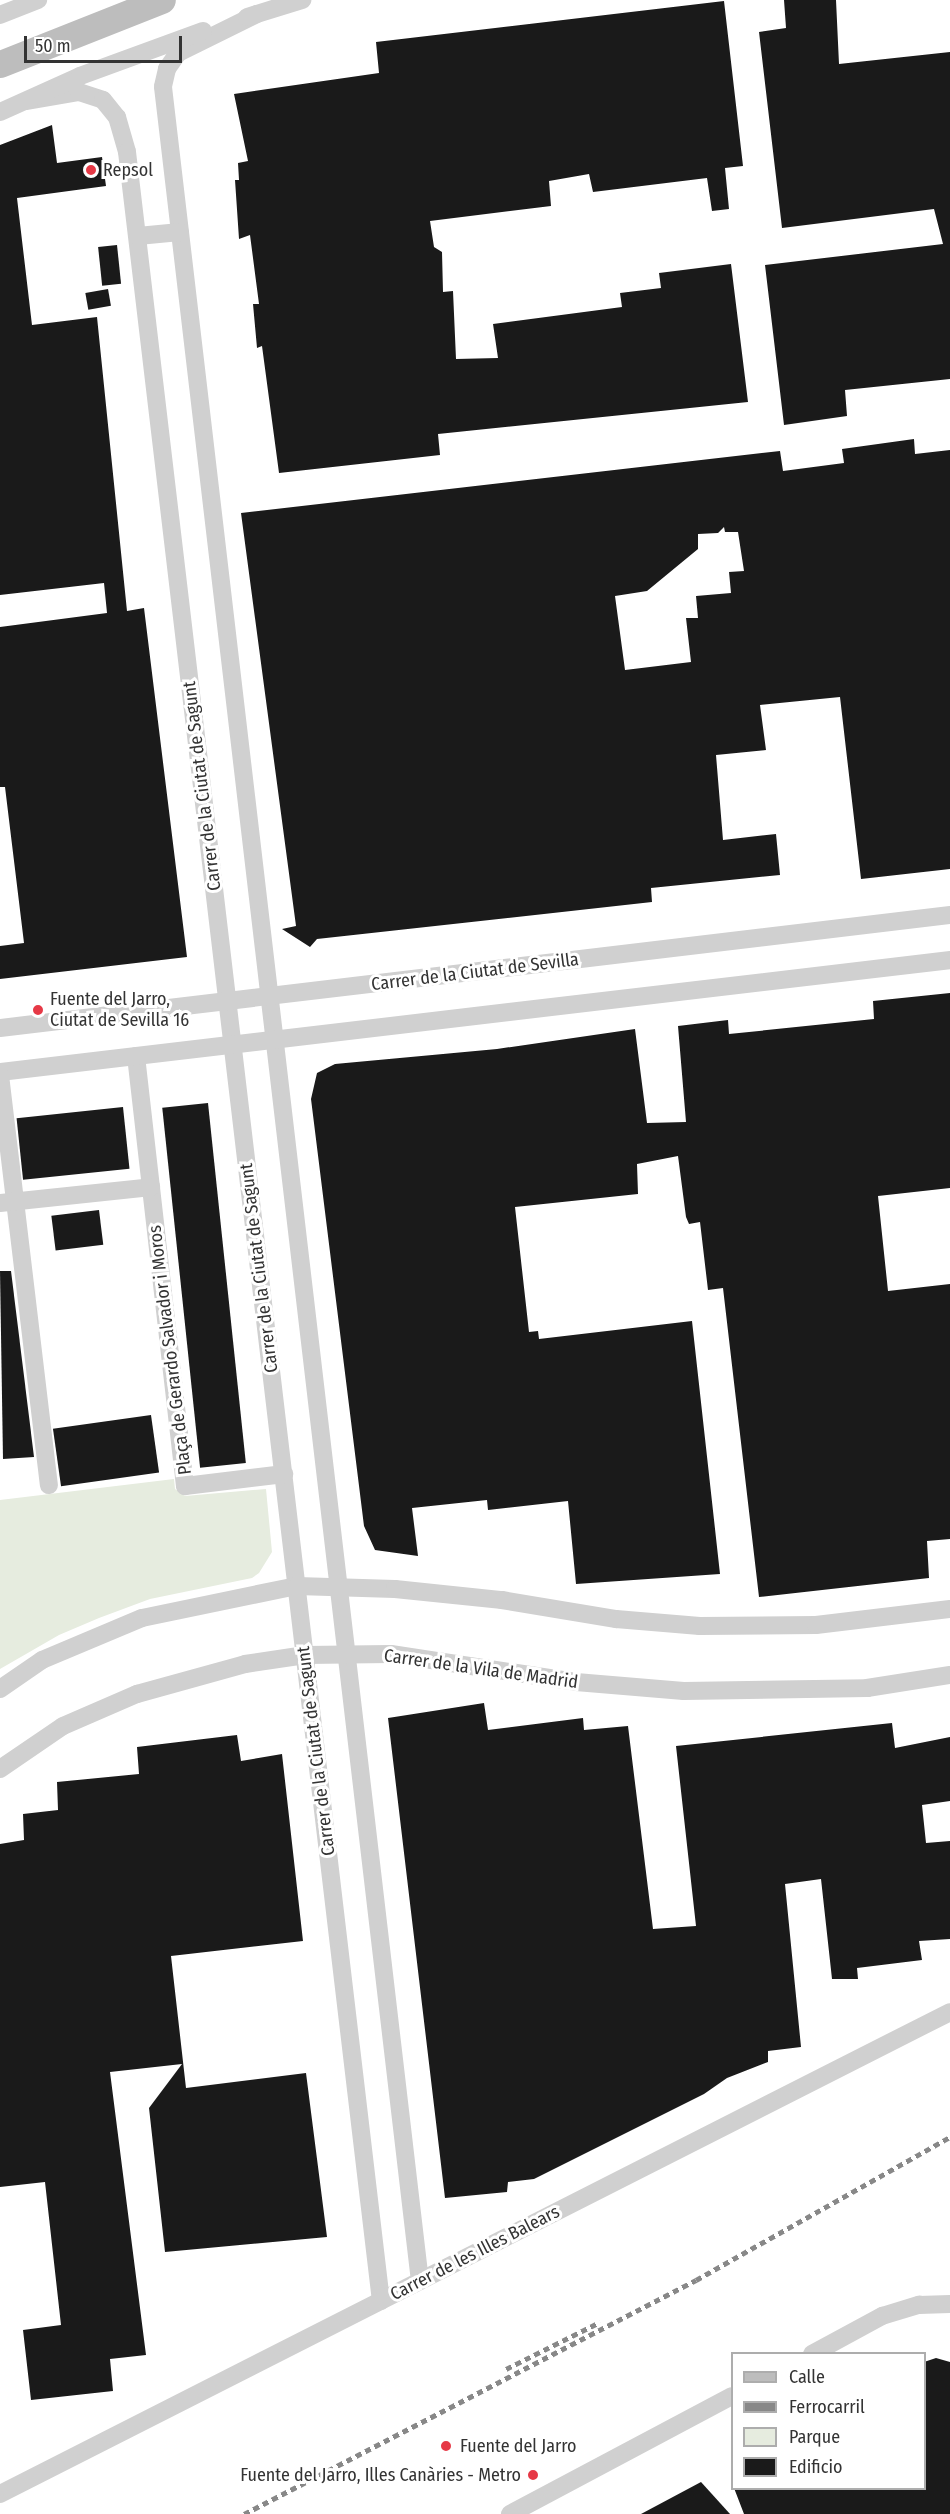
<!DOCTYPE html>
<html>
<head>
<meta charset="utf-8">
<style>
  body { margin:0 }
  #map { position:relative; width:950px; height:2514px; overflow:hidden; background:#fff; font-family:"Fira Sans Condensed",sans-serif }
  div>[style] { position:absolute }
  .green>* { inset:0; background:#e6ecdf }
  .building>* { inset:0; background:#1a1a1a; transform-origin:0 0 }
  .street>* { height:18px; margin:-9px; padding:0 9px; transform-origin:9px; border-radius:9px; background:#d0d0d0 }
  .secondary>* { height:27px; margin:-13.5px; padding:0 13.5px; transform-origin:13.5px; border-radius:13.5px; background:#bdbdbd }
  .rail>* { height:4.5px; margin-top:-2.25px; transform-origin:0; background:repeating-linear-gradient(90deg,#888 0 6px,transparent 0 10.5px) }
  .dots>* { width:16px; height:16px; translate:-50% -50%; box-sizing:border-box; border:3px solid #fff; border-radius:50% }
  span { translate:-50% -50%; white-space:nowrap; text-align:center; line-height:1.15; -webkit-text-stroke:6px #fff; paint-order:stroke }
  .poi-label { font-size:18px; color:#333 }
  .left { translate:0 -50%; text-align:left }
  .right { translate:-100% -50%; text-align:right }
  .street-label { font-size:18px; color:#333 }
  .legend { position:absolute; left:731px; top:2352px; width:195px; height:138px; box-sizing:border-box; background:#fff; border:2px solid #adadad; margin:0; padding:8px 10px; list-style:none; font-size:18px; color:#333 }
  .legend li { display:flex; align-items:center; gap:12px; height:30px }
  .legend b { width:30px; border:2px solid #adadad }
  .scale { position:absolute; left:24px; top:36px; width:158px; height:27px; box-sizing:border-box; border:3px solid #333; border-top:0; padding-left:8px; font-size:18px; line-height:21px; white-space:nowrap; color:#333; -webkit-text-stroke:4px #fff; paint-order:stroke }
</style>
</head>
<body>
<div id="map">
  <div class="green">
    <div style="clip-path:polygon(174px 1479px,175px 1489px,185px 1496px,266px 1489px,272px 1552px,259px 1573px,252px 1578px,150px 1599px,99px 1618px,59px 1635px,0 1669px,0 1500px)"></div>
  </div>
  <div class="building">
    <div style="clip-path:polygon(784px 0,836px 0,839px 64px,950px 52px,950px 379px,845px 390px,847px 416px,784px 425px,765px 265px,943px 244px,934px 209px,782px 228px,759px 32px,786px 28px)"></div>
    <div style="clip-path:polygon(724px 1px,743px 166px,725px 168px,729px 209px,712px 211px,707px 178px,593px 192px,589px 174px,549px 181px,551px 206px,430px 221px,434px 247px,442px 252px,443px 292px,453px 291px,456px 359px,498px 358px,493px 324px,622px 307px,620px 293px,661px 288px,659px 273px,731px 264px,748px 402px,438px 434px,440px 455px,279px 473px,262px 346px,257px 348px,253px 304px,259px 304px,250px 235px,239px 239px,235px 180px,239px 180px,238px 163px,248px 161px,234px 94px,379px 73px,376px 42px)"></div>
    <div style="clip-path:polygon(52px 125px,57px 163px,102px 157px,106px 186px,17px 198px,32px 325px,97px 317px,127px 611px,144px 608px,187px 957px,0 979px,0 946px,24px 943px,5px 787px,0 787px,0 627px,107px 613px,104px 583px,0 595px,0 145px)"></div>
    <div style="left:117px;top:245px;width:39px;height:19px;rotate:84deg"></div>
    <div style="left:108px;top:289px;width:17px;height:23px;rotate:80deg"></div>
    <div style="clip-path:polygon(evenodd,914px 439px,915px 454px,950px 450px,950px 869px,861px 879px,840px 697px,760px 705px,766px 750px,716px 755px,723px 840px,776px 834px,780px 875px,651px 888px,652px 902px,317px 939px,310px 947px,282px 929px,296px 926px,241px 513px,780px 451px,783px 471px,844px 463px,842px 449px,914px 439px,724px 527px,725px 532px,738px 532px,744px 571px,729px 572px,731px 593px,696px 596px,698px 618px,686px 618px,691px 662px,625px 670px,615px 596px,647px 591px,698px 549px,698px 534px,718px 533px,724px 527px)"></div>
    <div style="clip-path:polygon(950px 993px,950px 1188px,878px 1196px,888px 1291px,950px 1284px,950px 1539px,927px 1541px,929px 1578px,759px 1597px,723px 1288px,708px 1290px,700px 1222px,689px 1224px,686px 1217px,678px 1156px,637px 1164px,638px 1194px,515px 1207px,529px 1332px,538px 1331px,539px 1339px,692px 1321px,720px 1574px,576px 1584px,568px 1501px,488px 1510px,487px 1500px,412px 1508px,418px 1556px,375px 1550px,364px 1526px,311px 1099px,317px 1073px,335px 1064px,497px 1049px,635px 1029px,647px 1123px,686px 1122px,678px 1026px,728px 1020px,729px 1034px,874px 1019px,873px 1001px)"></div>
    <div style="left:208px;top:1103px;width:362px;height:46px;rotate:84deg"></div>
    <div style="left:123px;top:1107px;width:62px;height:107px;rotate:84deg"></div>
    <div style="left:99px;top:1210px;width:35px;height:48px;rotate:83deg"></div>
    <div style="clip-path:polygon(0 1271px,11px 1271px,34px 1457px,3px 1459px)"></div>
    <div style="left:151px;top:1415px;width:58px;height:99px;rotate:82deg"></div>
    <div style="clip-path:polygon(484px 1703px,488px 1730px,583px 1718px,584px 1730px,628px 1726px,653px 1929px,696px 1926px,676px 1746px,892px 1723px,895px 1748px,950px 1737px,950px 1801px,922px 1805px,926px 1843px,950px 1841px,950px 1939px,919px 1941px,922px 1960px,857px 1968px,858px 1979px,832px 1979px,821px 1879px,785px 1884px,801px 2047px,768px 2051px,768px 2062px,727px 2078px,704px 2094px,534px 2179px,508px 2182px,507px 2192px,445px 2198px,388px 1718px)"></div>
    <div style="clip-path:polygon(237px 1735px,241px 1761px,282px 1754px,303px 1941px,171px 1956px,186px 2088px,306px 2073px,327px 2237px,165px 2252px,149px 2108px,182px 2064px,110px 2072px,146px 2355px,110px 2359px,113px 2391px,31px 2400px,23px 2330px,61px 2325px,45px 2182px,0 2187px,0 1844px,24px 1840px,23px 1814px,58px 1810px,57px 1782px,139px 1774px,137px 1747px)"></div>
    <div style="clip-path:polygon(936px 2358px,950px 2362px,950px 2514px,744px 2514px,734px 2488px,924px 2488px,924px 2362px)"></div>
    <div style="clip-path:polygon(701px 2482px,730px 2514px,641px 2514px)"></div>
  </div>
  <div class="street">
    <div style="left:257px;top:14px;width:88px;rotate:153.7deg"></div>
    <div style="left:178px;top:53px;width:19px;rotate:125deg"></div>
    <div style="left:167px;top:69px;width:18px;rotate:103deg"></div>
    <div style="left:163px;top:87px;width:2209px;rotate:83.32deg"></div>
    <div style="left:0;top:15px;width:41px;rotate:-21.5deg"></div>
    <div style="left:247px;top:17px;width:58px;rotate:-17.2deg"></div>
    <div style="left:27px;top:101px;width:53px;rotate:-9.8deg"></div>
    <div style="left:79px;top:92px;width:25px;rotate:18deg"></div>
    <div style="left:103px;top:100px;width:22px;rotate:51deg"></div>
    <div style="left:117px;top:117px;width:36px;rotate:74deg"></div>
    <div style="left:127px;top:152px;width:2164px;rotate:83.26deg"></div>
    <div style="left:0;top:112px;width:88px;rotate:-24.2deg"></div>
    <div style="left:80px;top:76px;width:131px;rotate:-20.1deg"></div>
    <div style="left:138px;top:236px;width:42px;rotate:-5.4deg"></div>
    <div style="left:0;top:1028px;width:957px;rotate:-6.78deg"></div>
    <div style="left:136px;top:1056px;width:433px;rotate:83.5deg"></div>
    <div style="left:185px;top:1486px;width:100px;rotate:-6.9deg"></div>
    <div style="left:0;top:1072px;width:957px;rotate:-6.72deg"></div>
    <div style="left:0;top:1075px;width:413px;rotate:83.2deg"></div>
    <div style="left:0;top:1203px;width:152px;rotate:-6deg"></div>
    <div style="left:0;top:1689px;width:51px;rotate:-34.6deg"></div>
    <div style="left:42px;top:1660px;width:108px;rotate:-22.8deg"></div>
    <div style="left:142px;top:1618px;width:158px;rotate:-11.7deg"></div>
    <div style="left:297px;top:1586px;width:98px;rotate:1.8deg"></div>
    <div style="left:395px;top:1589px;width:108px;rotate:5.9deg"></div>
    <div style="left:502px;top:1600px;width:116px;rotate:9.5deg"></div>
    <div style="left:616px;top:1619px;width:84px;rotate:4.8deg"></div>
    <div style="left:700px;top:1626px;width:116px;rotate:-0.5deg"></div>
    <div style="left:816px;top:1625px;width:135px;rotate:-6.8deg"></div>
    <div style="left:0;top:1769px;width:76px;rotate:-34.3deg"></div>
    <div style="left:63px;top:1726px;width:81px;rotate:-23.4deg"></div>
    <div style="left:137px;top:1694px;width:112px;rotate:-15.5deg"></div>
    <div style="left:245px;top:1664px;width:61px;rotate:-8.5deg"></div>
    <div style="left:305px;top:1655px;width:86px;rotate:-0.7deg"></div>
    <div style="left:391px;top:1654px;width:187px;rotate:8.6deg"></div>
    <div style="left:576px;top:1682px;width:108px;rotate:4.8deg"></div>
    <div style="left:684px;top:1691px;width:183px;rotate:-0.9deg"></div>
    <div style="left:867px;top:1688px;width:84px;rotate:-8.9deg"></div>
    <div style="left:812px;top:2354px;width:80px;rotate:-28.5deg"></div>
    <div style="left:882px;top:2316px;width:39px;rotate:-17deg"></div>
    <div style="left:919px;top:2305px;width:31px;rotate:-2deg"></div>
    <div style="left:0;top:2494px;width:1065px;rotate:-26.9deg"></div>
    <div style="left:510px;top:2514px;width:251px;rotate:-28deg"></div>
  </div>
  <div class="secondary">
    <div style="left:0;top:64px;width:174px;rotate:-21.6deg"></div>
  </div>
  <div class="rail">
    <div style="left:506px;top:2369px;width:105px;rotate:-26.6deg"></div>
    <div style="left:244px;top:2514px;width:509px;rotate:-27.37deg"></div>
    <div style="left:696px;top:2280px;width:291px;rotate:-29.4deg"></div>
  </div>
  <div class="dots">
    <div style="left:91px;top:170px;background:#e63946"></div>
    <div style="left:38px;top:1010px;background:#e63946"></div>
    <div style="left:446px;top:2446px;background:#e63946"></div>
    <div style="left:533px;top:2475px;background:#e63946"></div>
  </div>
  <div class="poi-label">
    <span class="left" style="left:103px;top:170px">Repsol</span>
    <span class="left" style="left:50px;top:1010px">Fuente del Jarro,<br>Ciutat de Sevilla 16</span>
    <span class="left" style="left:460px;top:2446px">Fuente del Jarro</span>
    <span class="right" style="left:521px;top:2475px">Fuente del Jarro, Illes Canàries - Metro</span>
  </div>
  <div class="street-label">
    <span style="left:202px;top:786px;rotate:-97deg">Carrer de la Ciutat de Sagunt</span>
    <span style="left:475px;top:972px;rotate:-7deg">Carrer de la Ciutat de Sevilla</span>
    <span style="left:259px;top:1268px;rotate:-97deg">Carrer de la Ciutat de Sagunt</span>
    <span style="left:170px;top:1350px;rotate:-97deg">Plaça de Gerardo Salvador i Moros</span>
    <span style="left:481px;top:1669px;rotate:8deg">Carrer de la Vila de Madrid</span>
    <span style="left:316px;top:1751px;rotate:-97deg">Carrer de la Ciutat de Sagunt</span>
    <span style="left:475px;top:2253px;rotate:-27deg">Carrer de les Illes Balears</span>
  </div>
  <ul class="legend">
  <li><b style="height:8px;background:#bdbdbd"></b>Calle</li>
  <li><b style="height:8px;background:#888"></b>Ferrocarril</li>
  <li><b style="height:16px;background:#e6ecdf"></b>Parque</li>
  <li><b style="height:16px;background:#1a1a1a"></b>Edificio</li>
  </ul>
  <div class="scale">50 m</div>
</div>
</body>
</html>
